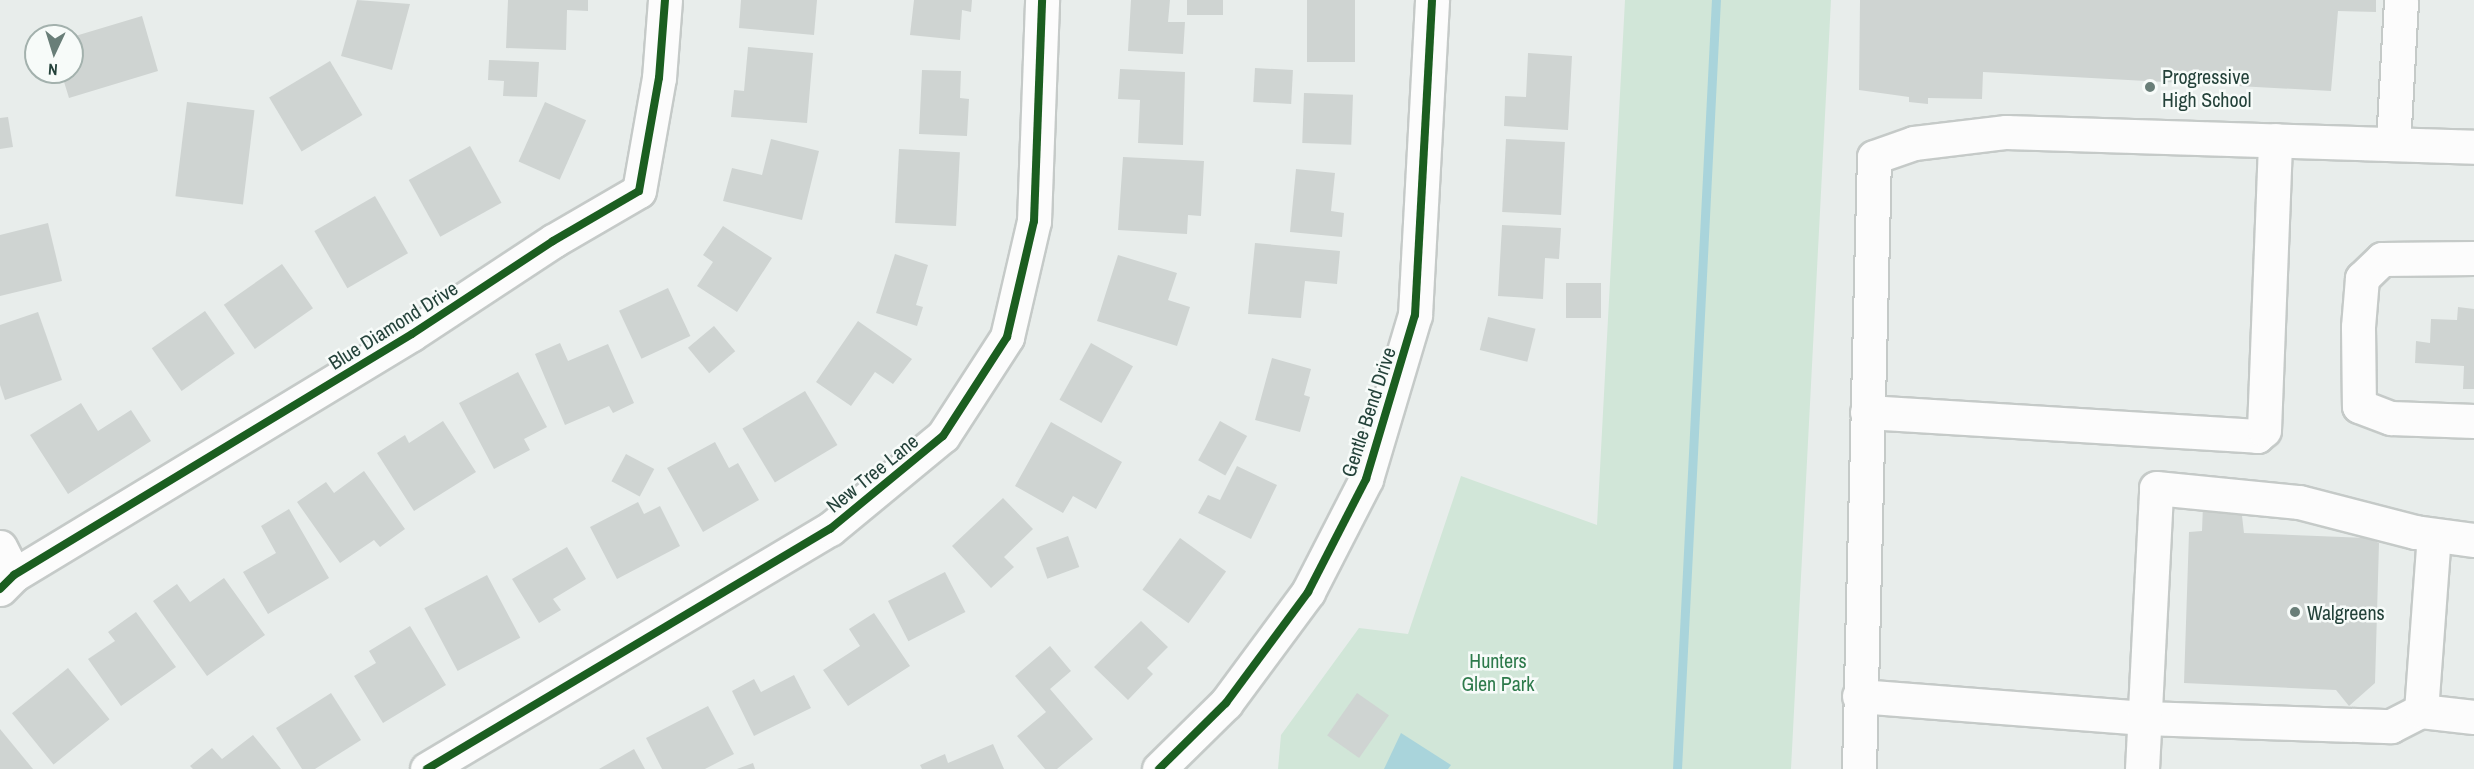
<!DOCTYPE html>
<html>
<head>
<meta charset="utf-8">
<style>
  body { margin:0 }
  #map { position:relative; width:2474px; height:769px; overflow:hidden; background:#e8edeb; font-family:"Archivo Narrow",sans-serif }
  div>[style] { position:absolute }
  .green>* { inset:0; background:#d1e6d8 }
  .water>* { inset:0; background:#a9d4db }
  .stream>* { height:9px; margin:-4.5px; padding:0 4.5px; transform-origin:4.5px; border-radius:4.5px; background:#a9d4db }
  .building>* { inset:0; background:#cfd4d2; transform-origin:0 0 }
  .roads { filter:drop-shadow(2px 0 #c5cac8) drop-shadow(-2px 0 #c5cac8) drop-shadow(0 2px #c5cac8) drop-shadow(0 -2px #c5cac8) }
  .minor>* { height:33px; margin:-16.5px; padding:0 16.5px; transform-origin:16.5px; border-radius:16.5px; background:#fcfcfc }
  .cycleway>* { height:8px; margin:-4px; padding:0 4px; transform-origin:4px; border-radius:4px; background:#1b5e20 }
  .dots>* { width:16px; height:16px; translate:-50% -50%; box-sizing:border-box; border:3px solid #f7fbf9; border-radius:50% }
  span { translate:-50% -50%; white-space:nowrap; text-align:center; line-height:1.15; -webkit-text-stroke:5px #f7fbf9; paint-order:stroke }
  .poi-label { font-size:20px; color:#24423a }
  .left { translate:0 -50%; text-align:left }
  .street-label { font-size:20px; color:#24423a }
  .park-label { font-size:20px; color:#2d7a4b }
  .north { position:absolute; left:24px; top:24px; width:60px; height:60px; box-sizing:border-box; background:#f7fbf9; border:2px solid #a3b1ad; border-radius:50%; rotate:184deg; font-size:16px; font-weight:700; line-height:24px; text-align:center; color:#24423a }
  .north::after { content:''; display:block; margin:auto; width:21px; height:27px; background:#697e78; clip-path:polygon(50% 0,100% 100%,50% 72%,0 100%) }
</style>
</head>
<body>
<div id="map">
  <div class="green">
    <div style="clip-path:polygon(1625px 0,1831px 0,1791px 769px,1278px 769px,1281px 735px,1359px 628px,1408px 634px,1461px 476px,1597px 525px)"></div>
  </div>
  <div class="water">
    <div style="clip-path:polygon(1401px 733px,1451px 765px,1448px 769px,1384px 769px)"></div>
  </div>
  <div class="stream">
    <div style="left:1677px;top:769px;width:770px;rotate:-87.1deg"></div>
  </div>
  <div class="building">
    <div style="clip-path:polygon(357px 0,410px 4px,392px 70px,341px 56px)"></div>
    <div style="clip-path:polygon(508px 0,588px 0,588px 11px,567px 10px,566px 50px,506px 48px)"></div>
    <div style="clip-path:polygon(741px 0,817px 0,814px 35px,739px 28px)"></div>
    <div style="clip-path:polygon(914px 0,972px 0,971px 12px,962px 10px,960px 40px,910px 35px)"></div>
    <div style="clip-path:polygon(1131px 0,1170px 0,1168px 22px,1185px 22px,1183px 54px,1128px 51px)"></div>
    <div style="left:1187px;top:0;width:36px;height:15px"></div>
    <div style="left:1307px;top:0;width:48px;height:62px"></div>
    <div style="clip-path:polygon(1860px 0,2376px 0,2376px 12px,2338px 11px,2331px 91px,1983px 72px,1982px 99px,1928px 98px,1928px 104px,1909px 102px,1909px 97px,1859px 90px)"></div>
    <div style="clip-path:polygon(142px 16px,158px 71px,69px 98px,61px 72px,72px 72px,72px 37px)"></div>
    <div style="clip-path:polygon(748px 47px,813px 53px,807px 123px,731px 117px,734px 90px,744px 91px)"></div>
    <div style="clip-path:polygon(1528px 53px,1572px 56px,1568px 130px,1504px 126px,1505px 96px,1526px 97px)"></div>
    <div style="clip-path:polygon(489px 60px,539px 62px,537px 97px,503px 96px,504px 81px,488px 80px)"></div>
    <div style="left:330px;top:61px;width:63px;height:71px;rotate:59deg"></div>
    <div style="left:1255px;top:68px;width:38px;height:34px;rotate:3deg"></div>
    <div style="clip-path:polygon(1120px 69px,1185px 72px,1183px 145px,1138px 143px,1140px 100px,1118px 99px)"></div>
    <div style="clip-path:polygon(922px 70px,961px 71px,960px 98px,969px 99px,967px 136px,919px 134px)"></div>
    <div style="left:1304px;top:93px;width:49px;height:50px;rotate:2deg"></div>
    <div style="left:187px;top:102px;width:68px;height:95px;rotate:7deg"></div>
    <div style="left:545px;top:102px;width:45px;height:65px;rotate:24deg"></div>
    <div style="clip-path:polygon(8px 117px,13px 147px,0 149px,0 118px)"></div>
    <div style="clip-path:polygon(771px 139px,819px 151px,802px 220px,723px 201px,732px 168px,762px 175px)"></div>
    <div style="left:1506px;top:139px;width:59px;height:73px;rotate:3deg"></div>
    <div style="left:470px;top:146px;width:65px;height:70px;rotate:61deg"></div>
    <div style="left:899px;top:149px;width:61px;height:74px;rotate:3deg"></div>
    <div style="clip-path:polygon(1123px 157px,1204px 161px,1201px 216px,1188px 215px,1187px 234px,1118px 230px)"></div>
    <div style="clip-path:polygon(1296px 169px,1335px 173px,1331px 211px,1344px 213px,1342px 237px,1290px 232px)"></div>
    <div style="left:375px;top:196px;width:66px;height:70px;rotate:60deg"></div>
    <div style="clip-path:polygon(48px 223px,62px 281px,0 296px,0 235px)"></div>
    <div style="clip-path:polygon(1502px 225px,1561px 228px,1559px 259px,1545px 258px,1543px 299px,1498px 296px)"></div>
    <div style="clip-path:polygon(723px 226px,772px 258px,737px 312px,697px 286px,713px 262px,703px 255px)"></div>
    <div style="clip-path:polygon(1255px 243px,1340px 251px,1337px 284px,1305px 281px,1301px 318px,1248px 314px)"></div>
    <div style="clip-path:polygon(895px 254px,928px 265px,916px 305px,923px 307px,917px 326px,876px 313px)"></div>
    <div style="clip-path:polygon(1118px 255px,1177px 273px,1168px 300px,1190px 307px,1177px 346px,1097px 321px)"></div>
    <div style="left:282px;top:264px;width:54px;height:71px;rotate:55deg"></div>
    <div style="left:1566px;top:283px;width:35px;height:35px"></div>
    <div style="left:668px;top:288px;width:53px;height:54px;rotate:65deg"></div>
    <div style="clip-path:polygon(2458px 307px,2474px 309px,2474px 389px,2463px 389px,2464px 366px,2415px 363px,2416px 341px,2430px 343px,2431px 319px,2457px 320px)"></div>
    <div style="left:205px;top:311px;width:52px;height:65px;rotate:55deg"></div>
    <div style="clip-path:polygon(38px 312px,62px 380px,5px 400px,0 385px,0 325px)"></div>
    <div style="left:1488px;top:317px;width:49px;height:34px;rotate:14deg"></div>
    <div style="clip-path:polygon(858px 321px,912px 359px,893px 384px,875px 372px,851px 406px,816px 382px)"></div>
    <div style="left:714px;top:326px;width:33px;height:34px;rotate:50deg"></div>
    <div style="clip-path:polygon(560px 343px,568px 361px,608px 344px,634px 403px,613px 413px,609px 406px,565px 425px,535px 354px)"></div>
    <div style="left:1091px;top:343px;width:48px;height:65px;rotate:29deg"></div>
    <div style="clip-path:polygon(1272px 358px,1311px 369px,1304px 395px,1310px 397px,1300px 432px,1255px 420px)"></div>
    <div style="clip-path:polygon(518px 372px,547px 427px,524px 439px,530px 450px,494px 469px,459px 403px)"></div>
    <div style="left:805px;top:391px;width:63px;height:73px;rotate:59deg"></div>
    <div style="clip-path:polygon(81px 403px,98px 431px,131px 410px,151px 441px,68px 494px,30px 435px)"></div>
    <div style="clip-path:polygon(443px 421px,476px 472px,414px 511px,377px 453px,405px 435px,409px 443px)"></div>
    <div style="left:1220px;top:421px;width:31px;height:45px;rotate:29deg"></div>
    <div style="clip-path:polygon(1051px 422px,1122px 462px,1096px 509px,1073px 496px,1063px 513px,1015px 486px)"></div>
    <div style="clip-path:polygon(715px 442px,729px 468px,738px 463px,759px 500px,703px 532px,667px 468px)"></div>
    <div style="left:626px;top:454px;width:32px;height:31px;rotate:28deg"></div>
    <div style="clip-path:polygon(1237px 466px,1277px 485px,1251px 539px,1198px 513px,1208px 495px,1220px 500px)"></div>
    <div style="clip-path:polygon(364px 471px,405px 529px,380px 547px,374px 540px,340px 563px,297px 502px,326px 482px,334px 493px)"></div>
    <div style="clip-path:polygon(1003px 498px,1033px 529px,1004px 557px,1014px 567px,991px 588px,952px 546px)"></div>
    <div style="clip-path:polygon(638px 502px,644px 514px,660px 506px,680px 546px,617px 579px,590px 527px)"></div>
    <div style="clip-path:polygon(2203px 505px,2241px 507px,2244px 533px,2367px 538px,2379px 543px,2375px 683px,2349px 706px,2336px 690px,2184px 683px,2189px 532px,2202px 531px)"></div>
    <div style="clip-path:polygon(289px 509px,329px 578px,268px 614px,243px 572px,276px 553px,261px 526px)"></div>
    <div style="left:1068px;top:536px;width:33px;height:34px;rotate:70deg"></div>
    <div style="left:1180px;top:538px;width:57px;height:64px;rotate:36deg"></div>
    <div style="clip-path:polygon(567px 547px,586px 579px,553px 599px,561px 610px,539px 623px,512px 579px)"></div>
    <div style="left:945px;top:572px;width:45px;height:64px;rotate:63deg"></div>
    <div style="left:487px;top:575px;width:71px;height:71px;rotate:62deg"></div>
    <div style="clip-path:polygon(224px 578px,265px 635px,207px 676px,153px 601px,177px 584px,190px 602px)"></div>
    <div style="clip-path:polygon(136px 612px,176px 667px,121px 706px,88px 659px,115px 641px,108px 632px)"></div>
    <div style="clip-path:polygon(874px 613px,910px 666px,848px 706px,823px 670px,860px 646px,849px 629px)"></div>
    <div style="clip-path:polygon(1141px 621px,1168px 647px,1147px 668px,1153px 674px,1128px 700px,1094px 667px)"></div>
    <div style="clip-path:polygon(410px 626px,446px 685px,383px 723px,354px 676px,376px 663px,369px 651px)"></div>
    <div style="clip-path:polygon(1050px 646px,1071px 671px,1050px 689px,1093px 739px,1057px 769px,1045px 769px,1017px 736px,1046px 712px,1015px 676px)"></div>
    <div style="left:68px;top:668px;width:66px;height:72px;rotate:51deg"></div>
    <div style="clip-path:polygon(794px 675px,811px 708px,754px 736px,732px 691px,754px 679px,761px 692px)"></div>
    <div style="clip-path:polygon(331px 693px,361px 740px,315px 769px,302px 769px,276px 728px)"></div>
    <div style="left:1357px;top:693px;width:39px;height:52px;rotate:35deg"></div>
    <div style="clip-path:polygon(708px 706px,734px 754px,705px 769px,662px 769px,646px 738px)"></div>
    <div style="clip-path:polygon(0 729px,33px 769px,0 769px)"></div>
    <div style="clip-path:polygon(253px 735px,281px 769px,193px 769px,190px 766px,212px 748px,222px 759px)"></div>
    <div style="clip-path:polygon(993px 744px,1004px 769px,922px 769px,920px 765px,945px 754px,948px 763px)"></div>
    <div style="clip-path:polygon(634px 749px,645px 769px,599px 769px)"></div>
    <div style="clip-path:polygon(753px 763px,755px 769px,737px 769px)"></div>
  </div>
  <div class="roads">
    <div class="minor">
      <div style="left:2393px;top:144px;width:144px;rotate:-86.8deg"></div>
      <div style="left:2474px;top:258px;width:92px;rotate:179.4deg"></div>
      <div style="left:2382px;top:259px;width:28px;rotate:136deg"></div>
      <div style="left:2362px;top:278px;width:49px;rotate:94.7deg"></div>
      <div style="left:2358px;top:327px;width:79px;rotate:89.3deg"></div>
      <div style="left:2359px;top:406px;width:34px;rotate:21deg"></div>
      <div style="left:2391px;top:418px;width:83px;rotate:2.1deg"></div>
      <div style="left:1867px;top:412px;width:391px;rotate:3.5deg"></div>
      <div style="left:2257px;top:436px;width:9px;rotate:-41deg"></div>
      <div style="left:2264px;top:430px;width:290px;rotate:-87.8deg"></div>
      <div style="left:0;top:547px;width:31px;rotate:63deg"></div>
      <div style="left:0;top:589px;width:20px;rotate:-45deg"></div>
      <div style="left:14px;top:575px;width:465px;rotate:-31.2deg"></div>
      <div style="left:412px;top:334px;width:169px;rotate:-33.4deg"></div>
      <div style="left:553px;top:241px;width:99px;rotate:-30.2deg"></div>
      <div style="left:639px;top:191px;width:115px;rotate:-80deg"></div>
      <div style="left:659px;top:78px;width:78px;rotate:-85.6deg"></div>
      <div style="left:1859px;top:696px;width:286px;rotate:4.4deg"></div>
      <div style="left:2144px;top:718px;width:247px;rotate:1.9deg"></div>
      <div style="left:2391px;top:726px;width:34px;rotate:-27deg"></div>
      <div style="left:2421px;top:711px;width:176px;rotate:-85.8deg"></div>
      <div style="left:2421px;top:711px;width:53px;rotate:6.5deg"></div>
      <div style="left:427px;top:769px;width:469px;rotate:-30.8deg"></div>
      <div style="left:830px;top:529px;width:146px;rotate:-39.5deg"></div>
      <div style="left:943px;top:436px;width:118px;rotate:-57.1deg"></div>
      <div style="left:1007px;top:337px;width:119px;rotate:-76.9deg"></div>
      <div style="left:1034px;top:221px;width:221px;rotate:-87.9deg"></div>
      <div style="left:1159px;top:769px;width:94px;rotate:-44.6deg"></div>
      <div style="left:1226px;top:703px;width:138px;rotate:-53.5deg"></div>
      <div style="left:1308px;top:592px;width:127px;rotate:-62.8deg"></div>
      <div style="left:1366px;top:479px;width:171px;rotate:-73.4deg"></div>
      <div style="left:1415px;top:315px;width:315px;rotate:-86.9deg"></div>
      <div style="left:1859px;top:769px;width:612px;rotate:-88.6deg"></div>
      <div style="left:1874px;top:157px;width:42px;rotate:-19.3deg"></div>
      <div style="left:1914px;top:143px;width:93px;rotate:-6.8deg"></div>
      <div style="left:2006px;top:132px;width:468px;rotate:1.8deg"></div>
      <div style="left:2142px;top:769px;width:281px;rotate:-87.1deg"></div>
      <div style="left:2156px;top:488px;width:144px;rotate:5.6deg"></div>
      <div style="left:2299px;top:502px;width:120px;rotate:14.5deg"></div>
      <div style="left:2415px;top:532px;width:60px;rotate:7.7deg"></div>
    </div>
  </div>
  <div class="cycleway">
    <div style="left:0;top:589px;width:20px;rotate:-45deg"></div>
    <div style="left:14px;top:575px;width:465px;rotate:-31.2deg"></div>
    <div style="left:412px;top:334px;width:169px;rotate:-33.4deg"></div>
    <div style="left:553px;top:241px;width:99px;rotate:-30.2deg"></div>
    <div style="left:639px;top:191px;width:115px;rotate:-80deg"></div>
    <div style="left:659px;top:78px;width:78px;rotate:-85.6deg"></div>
    <div style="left:427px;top:769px;width:469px;rotate:-30.8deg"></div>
    <div style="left:830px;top:529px;width:146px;rotate:-39.5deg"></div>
    <div style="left:943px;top:436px;width:118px;rotate:-57.1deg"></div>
    <div style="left:1007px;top:337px;width:119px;rotate:-76.9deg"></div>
    <div style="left:1034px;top:221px;width:221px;rotate:-87.9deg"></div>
    <div style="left:1159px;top:769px;width:94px;rotate:-44.6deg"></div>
    <div style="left:1226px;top:703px;width:138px;rotate:-53.5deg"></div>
    <div style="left:1308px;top:592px;width:127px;rotate:-62.8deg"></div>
    <div style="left:1366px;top:479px;width:171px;rotate:-73.4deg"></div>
    <div style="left:1415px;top:315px;width:315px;rotate:-86.9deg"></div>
  </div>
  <div class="dots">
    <div style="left:2150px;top:87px;background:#697e78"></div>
    <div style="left:2295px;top:612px;background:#697e78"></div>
  </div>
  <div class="poi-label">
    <span class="left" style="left:2162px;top:88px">Progressive<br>High School</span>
    <span class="left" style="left:2307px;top:612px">Walgreens</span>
  </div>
  <div class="street-label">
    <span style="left:393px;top:325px;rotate:-32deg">Blue Diamond Drive</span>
    <span style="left:1368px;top:412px;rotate:-72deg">Gentle Bend Drive</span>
    <span style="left:872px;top:473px;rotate:-39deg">New Tree Lane</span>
  </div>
  <div class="park-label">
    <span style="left:1498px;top:672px">Hunters<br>Glen Park</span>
  </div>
  <div class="north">N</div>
</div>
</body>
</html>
